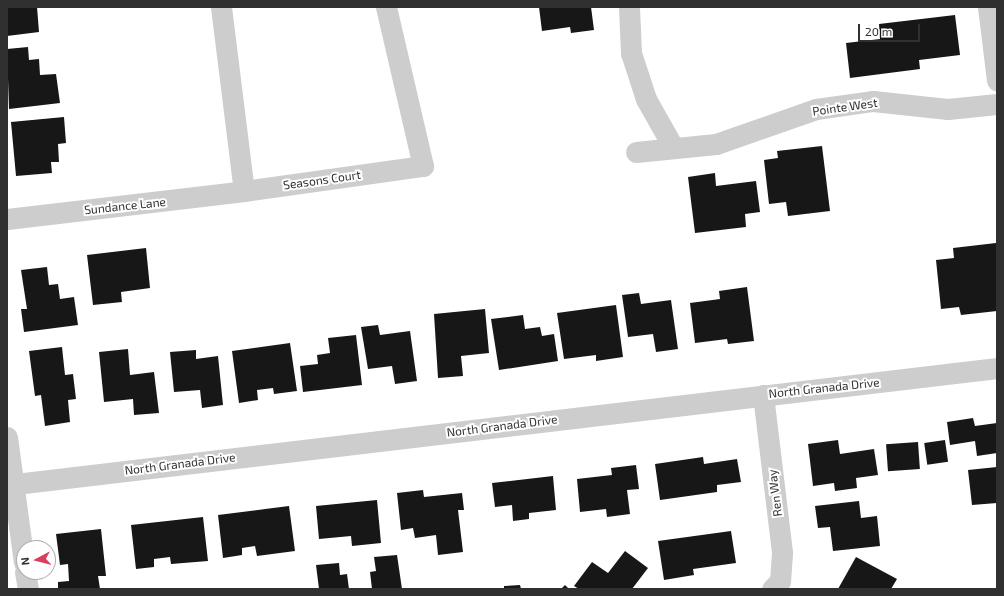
<!DOCTYPE html>
<html>
<head>
<meta charset="utf-8">
<style>
  body { margin:0 }
  #map { position:relative; width:1004px; height:596px; overflow:hidden; background:#fff; font-family:"Exo 2",sans-serif }
  div>[style] { position:absolute }
  .building>* { inset:0; background:#171717; transform-origin:0 0 }
  .minor>* { height:21px; margin:-10.5px; padding:0 10.5px; transform-origin:10.5px; border-radius:10.5px; background:#cdcdcd }
  span { translate:-50% -50%; white-space:nowrap; text-align:center; line-height:1.15; -webkit-text-stroke:4px #fff; paint-order:stroke }
  .street-label { font-size:12px; color:#303030 }
  .frame { position:absolute; inset:0; border:8px solid #303030; pointer-events:none }
  .north { position:absolute; left:16px; top:540px; width:40px; height:40px; box-sizing:border-box; background:#fff; border:1px solid #acacac; border-radius:50%; rotate:263deg; font-size:11px; font-weight:700; line-height:16px; text-align:center; color:#303030 }
  .north::after { content:''; display:block; margin:auto; width:14px; height:18px; background:#db3e5d; clip-path:polygon(50% 0,100% 100%,50% 72%,0 100%) }
  .scale { position:absolute; left:858px; top:24px; width:62px; height:18px; box-sizing:border-box; border:2px solid #303030; border-top:0; padding-left:5px; font-size:12px; line-height:14px; white-space:nowrap; color:#303030; -webkit-text-stroke:3px #fff; paint-order:stroke }
</style>
</head>
<body>
<div id="map">
  <div class="building">
    <div style="clip-path:polygon(7px 7px,37px 7px,39px 32px,7px 36px)"></div>
    <div style="clip-path:polygon(539px 7px,591px 7px,594px 30px,571px 33px,570px 27px,542px 31px)"></div>
    <div style="clip-path:polygon(955px 15px,960px 55px,919px 60px,920px 69px,850px 78px,846px 43px,880px 39px,879px 24px)"></div>
    <div style="clip-path:polygon(28px 47px,29px 60px,39px 59px,40px 75px,56px 74px,60px 103px,9px 109px,7px 49px)"></div>
    <div style="clip-path:polygon(64px 117px,66px 143px,58px 144px,59px 162px,51px 162px,52px 173px,16px 176px,11px 122px)"></div>
    <div style="clip-path:polygon(822px 146px,830px 211px,788px 216px,786px 202px,769px 204px,764px 160px,778px 158px,777px 151px)"></div>
    <div style="clip-path:polygon(715px 173px,716px 186px,756px 181px,760px 212px,745px 214px,746px 227px,695px 233px,688px 177px)"></div>
    <div style="clip-path:polygon(996px 243px,997px 311px,961px 315px,959px 307px,941px 309px,936px 260px,954px 258px,953px 248px)"></div>
    <div style="clip-path:polygon(146px 248px,150px 288px,121px 292px,122px 302px,93px 305px,87px 255px)"></div>
    <div style="clip-path:polygon(47px 267px,49px 285px,58px 284px,60px 299px,74px 297px,78px 325px,24px 332px,21px 309px,27px 309px,21px 270px)"></div>
    <div style="clip-path:polygon(747px 287px,754px 341px,728px 344px,727px 339px,695px 343px,690px 303px,720px 299px,719px 291px)"></div>
    <div style="clip-path:polygon(639px 293px,641px 304px,671px 300px,678px 349px,656px 352px,653px 334px,628px 337px,622px 295px)"></div>
    <div style="clip-path:polygon(616px 305px,623px 357px,596px 361px,596px 355px,564px 359px,557px 313px)"></div>
    <div style="clip-path:polygon(485px 309px,489px 353px,461px 356px,463px 376px,438px 378px,434px 314px)"></div>
    <div style="clip-path:polygon(523px 315px,525px 329px,540px 327px,542px 336px,554px 334px,558px 361px,499px 370px,491px 319px)"></div>
    <div style="clip-path:polygon(378px 325px,380px 335px,410px 331px,417px 381px,395px 384px,392px 366px,368px 369px,361px 327px)"></div>
    <div style="clip-path:polygon(356px 335px,362px 385px,303px 392px,300px 366px,318px 364px,317px 355px,330px 353px,328px 338px)"></div>
    <div style="clip-path:polygon(290px 343px,297px 391px,274px 394px,273px 388px,257px 390px,258px 400px,239px 403px,232px 351px)"></div>
    <div style="clip-path:polygon(62px 347px,65px 375px,73px 374px,76px 399px,68px 400px,70px 422px,45px 426px,41px 395px,35px 396px,29px 351px)"></div>
    <div style="clip-path:polygon(128px 349px,130px 375px,154px 372px,159px 413px,134px 415px,133px 399px,104px 402px,99px 352px)"></div>
    <div style="clip-path:polygon(196px 350px,196px 359px,218px 356px,223px 405px,202px 408px,200px 390px,174px 392px,170px 352px)"></div>
    <div style="clip-path:polygon(973px 418px,975px 426px,997px 423px,997px 453px,977px 456px,975px 441px,950px 445px,947px 422px)"></div>
    <div style="clip-path:polygon(838px 440px,840px 454px,874px 449px,878px 475px,856px 478px,857px 488px,835px 491px,834px 483px,813px 486px,808px 444px)"></div>
    <div style="left:945px;top:440px;width:22px;height:21px;rotate:82deg"></div>
    <div style="left:918px;top:442px;width:27px;height:32px;rotate:86deg"></div>
    <div style="clip-path:polygon(703px 457px,704px 464px,737px 459px,741px 482px,717px 485px,717px 492px,660px 500px,655px 464px)"></div>
    <div style="clip-path:polygon(636px 465px,639px 489px,627px 490px,630px 514px,607px 517px,606px 509px,580px 512px,577px 479px,612px 475px,611px 468px)"></div>
    <div style="clip-path:polygon(997px 467px,997px 503px,972px 505px,968px 470px)"></div>
    <div style="clip-path:polygon(553px 476px,556px 510px,529px 513px,529px 519px,513px 521px,512px 505px,495px 507px,492px 483px)"></div>
    <div style="clip-path:polygon(423px 490px,424px 497px,462px 493px,464px 510px,458px 510px,463px 552px,438px 555px,436px 535px,415px 538px,413px 528px,401px 530px,397px 493px)"></div>
    <div style="clip-path:polygon(377px 500px,381px 543px,352px 546px,351px 536px,319px 539px,316px 506px)"></div>
    <div style="clip-path:polygon(859px 501px,861px 518px,877px 516px,880px 546px,833px 551px,830px 527px,818px 528px,815px 506px)"></div>
    <div style="clip-path:polygon(289px 506px,295px 551px,257px 556px,255px 546px,242px 548px,242px 555px,223px 558px,218px 515px)"></div>
    <div style="clip-path:polygon(203px 517px,208px 561px,171px 564px,170px 557px,154px 559px,154px 567px,136px 569px,131px 525px)"></div>
    <div style="clip-path:polygon(101px 529px,106px 576px,98px 576px,100px 589px,58px 589px,58px 582px,69px 581px,68px 564px,60px 565px,56px 534px)"></div>
    <div style="clip-path:polygon(731px 531px,736px 563px,693px 569px,694px 575px,664px 580px,658px 541px)"></div>
    <div style="clip-path:polygon(625px 551px,648px 568px,632px 589px,579px 589px,574px 586px,592px 562px,608px 573px)"></div>
    <div style="clip-path:polygon(397px 555px,402px 589px,372px 589px,370px 572px,376px 571px,374px 557px)"></div>
    <div style="clip-path:polygon(856px 557px,897px 579px,891px 589px,838px 589px)"></div>
    <div style="clip-path:polygon(339px 563px,340px 575px,347px 574px,349px 589px,319px 589px,316px 565px)"></div>
    <div style="clip-path:polygon(520px 585px,521px 589px,504px 589px,504px 586px)"></div>
    <div style="clip-path:polygon(565px 585px,569px 589px,561px 589px)"></div>
  </div>
  <div class="minor">
    <div style="left:221px;top:7px;width:185px;rotate:82.9deg"></div>
    <div style="left:244px;top:191px;width:181px;rotate:-8deg"></div>
    <div style="left:423px;top:166px;width:163px;rotate:-103.1deg"></div>
    <div style="left:629px;top:7px;width:46px;rotate:87.5deg"></div>
    <div style="left:631px;top:53px;width:48px;rotate:71.9deg"></div>
    <div style="left:646px;top:99px;width:55px;rotate:60.6deg"></div>
    <div style="left:988px;top:7px;width:74px;rotate:83deg"></div>
    <div style="left:636px;top:152px;width:80px;rotate:-5.7deg"></div>
    <div style="left:716px;top:144px;width:106px;rotate:-19.3deg"></div>
    <div style="left:816px;top:109px;width:58px;rotate:-8deg"></div>
    <div style="left:873px;top:101px;width:75px;rotate:6.1deg"></div>
    <div style="left:948px;top:109px;width:49px;rotate:-5.8deg"></div>
    <div style="left:7px;top:219px;width:239px;rotate:-6.7deg"></div>
    <div style="left:763px;top:395px;width:159px;rotate:83.1deg"></div>
    <div style="left:782px;top:553px;width:28px;rotate:94deg"></div>
    <div style="left:780px;top:581px;width:11px;rotate:135deg"></div>
    <div style="left:7px;top:437px;width:126px;rotate:82.3deg"></div>
    <div style="left:7px;top:485px;width:997px;rotate:-6.74deg"></div>
    <div style="left:25px;top:572px;width:17px;rotate:80deg"></div>
  </div>
  <div class="street-label">
    <span style="left:845px;top:107px;rotate:-8deg">Pointe West</span>
    <span style="left:322px;top:180px;rotate:-8deg">Seasons Court</span>
    <span style="left:125px;top:206px;rotate:-6deg">Sundance Lane</span>
    <span style="left:824px;top:388px;rotate:-6deg">North Granada Drive</span>
    <span style="left:502px;top:426px;rotate:-7deg">North Granada Drive</span>
    <span style="left:180px;top:464px;rotate:-7deg">North Granada Drive</span>
    <span style="left:775px;top:493px;rotate:-97deg">Ren Way</span>
  </div>
  <div class="frame"></div>
  <div class="north">N</div>
  <div class="scale">20 m</div>
</div>
</body>
</html>
